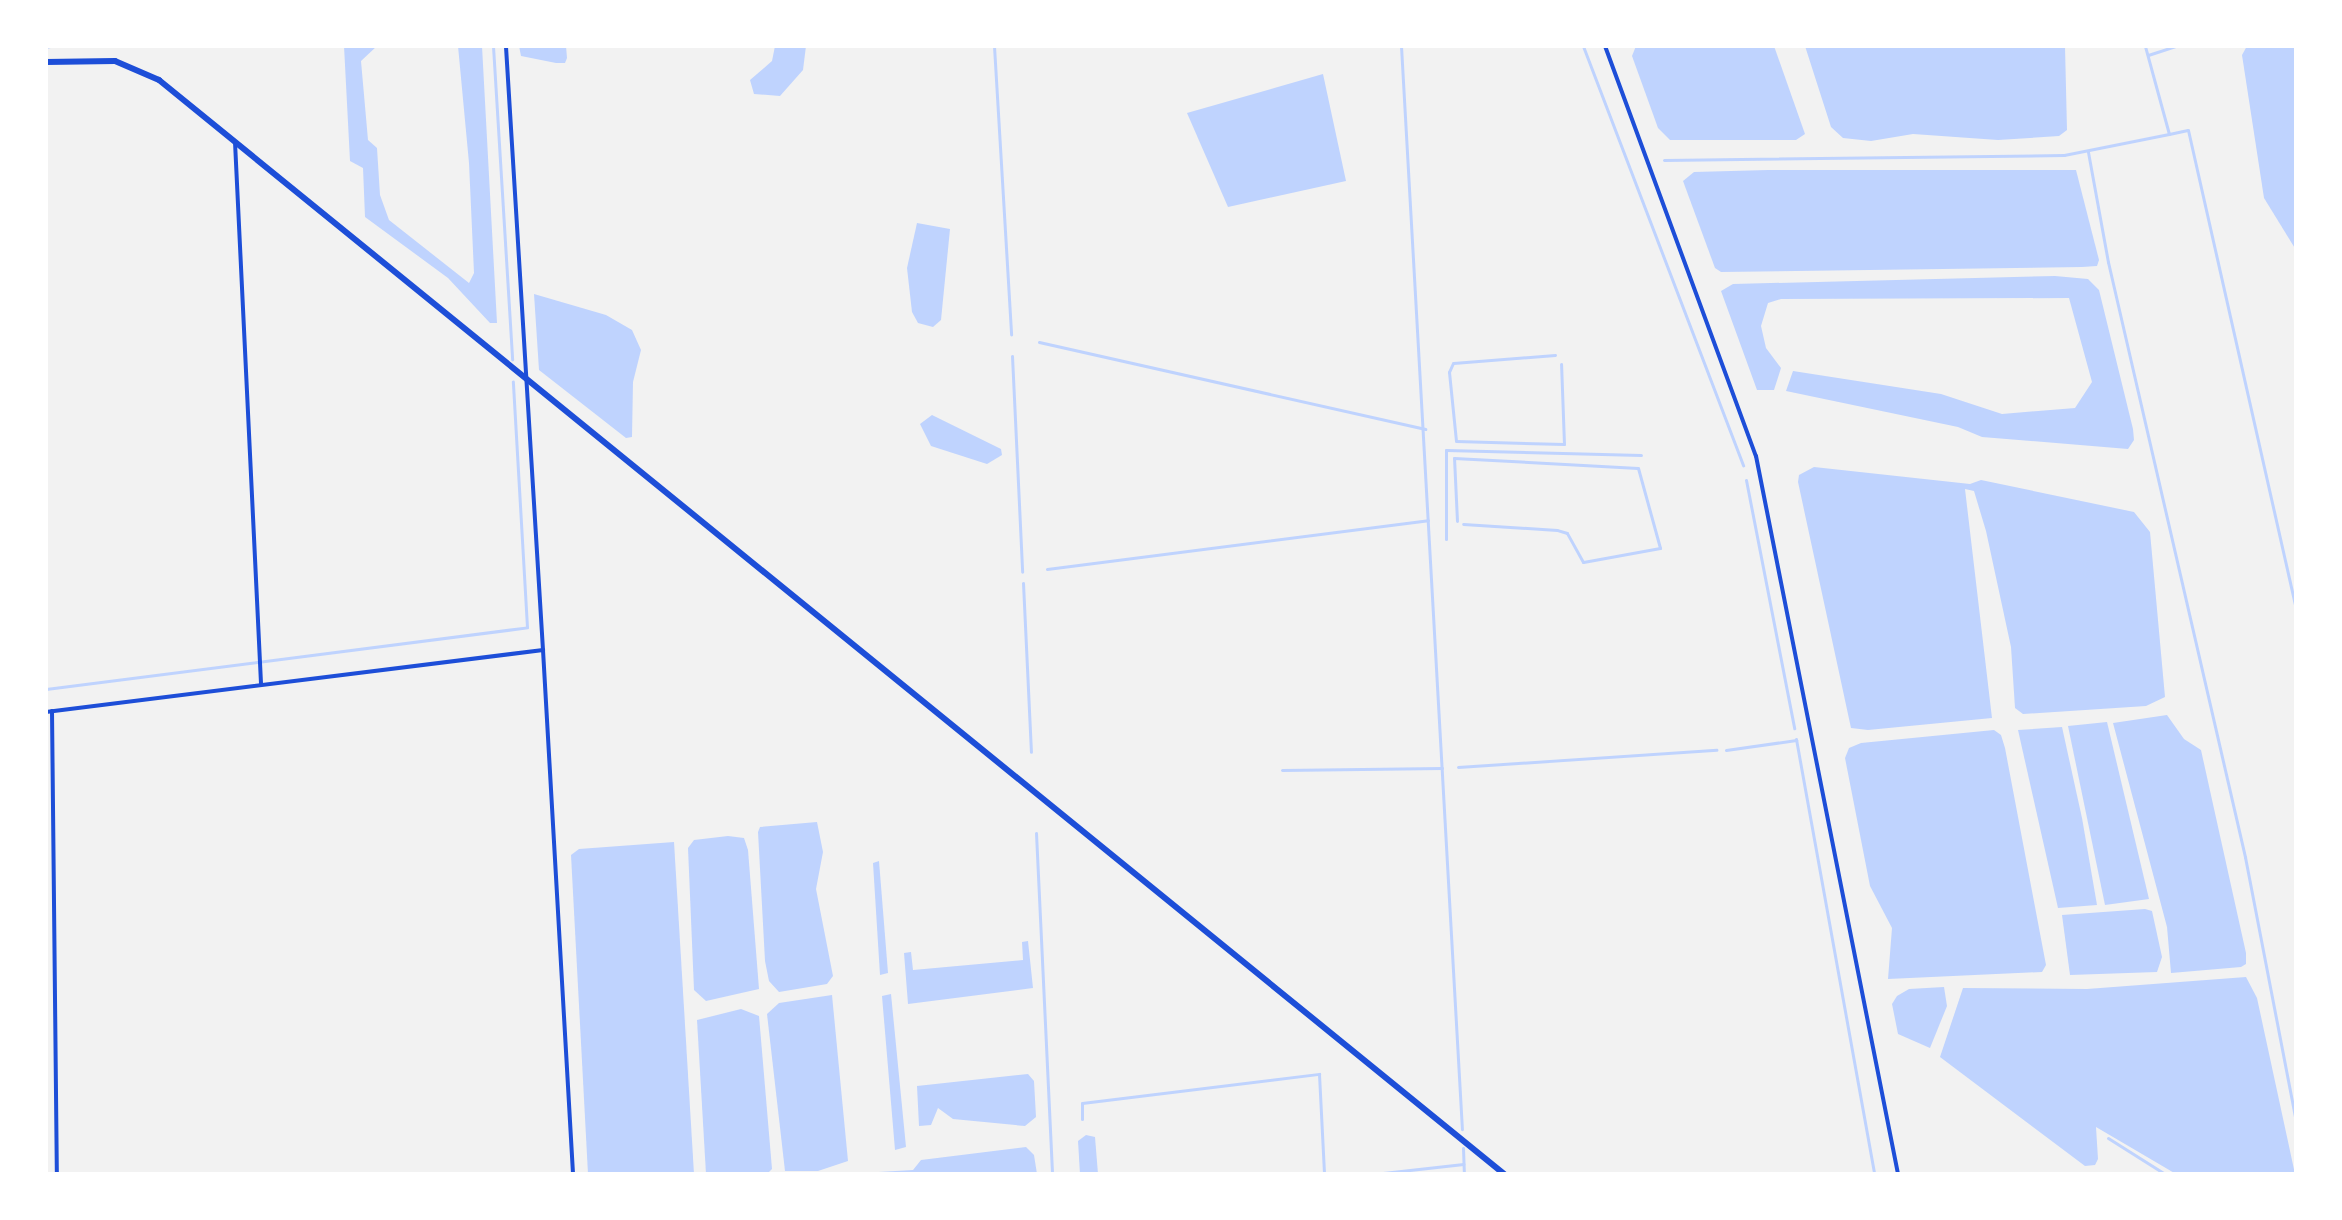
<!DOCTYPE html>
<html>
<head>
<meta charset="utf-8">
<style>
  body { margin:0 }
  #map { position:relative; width:2342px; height:1220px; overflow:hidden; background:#f2f2f2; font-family:"Roboto Serif",serif }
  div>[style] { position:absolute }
  .water>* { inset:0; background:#bfd3fe }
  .stream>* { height:3px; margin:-1.5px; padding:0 1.5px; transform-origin:1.5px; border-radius:1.5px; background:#bfd3fe }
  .minor>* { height:4px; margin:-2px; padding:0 2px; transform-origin:2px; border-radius:2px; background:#1d4ed8 }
  .secondary>* { height:6px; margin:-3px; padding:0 3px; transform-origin:3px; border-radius:3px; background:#1d4ed8 }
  span { translate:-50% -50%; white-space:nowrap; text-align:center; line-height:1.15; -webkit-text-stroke:6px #fff; paint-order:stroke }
  .frame { position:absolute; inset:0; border:48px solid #fff; pointer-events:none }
</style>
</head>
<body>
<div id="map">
  <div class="water">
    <div style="clip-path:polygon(344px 46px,377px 46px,361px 61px,368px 140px,377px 148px,380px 195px,389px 220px,469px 283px,474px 273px,469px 163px,458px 46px,482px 46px,497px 323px,490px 323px,448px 278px,365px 217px,363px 168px,350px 161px)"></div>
    <div style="clip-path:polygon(519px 46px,566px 46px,567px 58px,565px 63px,556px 63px,521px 56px)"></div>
    <div style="clip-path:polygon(775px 46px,806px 46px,803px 70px,780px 96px,754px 94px,750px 80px,772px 61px)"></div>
    <div style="clip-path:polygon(1636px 46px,1774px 46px,1805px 134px,1796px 140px,1670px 140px,1658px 128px,1632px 56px)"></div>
    <div style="clip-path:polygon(1805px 46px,2065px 46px,2067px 130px,2059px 136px,1998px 140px,1913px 134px,1871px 141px,1843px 138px,1831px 127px)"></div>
    <div style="clip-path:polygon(2247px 46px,2296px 46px,2296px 250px,2264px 198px,2242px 55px)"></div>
    <div style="clip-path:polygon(1323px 74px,1346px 181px,1228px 207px,1187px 113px)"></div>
    <div style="clip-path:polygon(1768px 170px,2076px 170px,2099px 260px,2097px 266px,2082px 267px,1721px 272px,1715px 268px,1683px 181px,1694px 172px)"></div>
    <div style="clip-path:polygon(917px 223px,950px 229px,941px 320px,933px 327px,918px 323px,912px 312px,907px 268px)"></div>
    <div style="clip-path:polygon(2055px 276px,2088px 279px,2099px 290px,2133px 429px,2134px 440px,2128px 449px,1982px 437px,1958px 427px,1786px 391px,1793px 371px,1941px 394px,2002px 414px,2075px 408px,2092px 382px,2069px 298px,1781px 299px,1768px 303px,1761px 326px,1766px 348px,1781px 368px,1774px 390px,1757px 390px,1721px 291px,1733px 284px)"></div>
    <div style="clip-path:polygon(534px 294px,606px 315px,632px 330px,641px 350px,633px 382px,632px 437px,626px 438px,539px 370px)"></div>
    <div style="clip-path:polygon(932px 415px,1001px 449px,1002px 455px,987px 464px,931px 446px,920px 424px)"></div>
    <div style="clip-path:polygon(1814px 467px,1970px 484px,1981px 480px,2134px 512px,2150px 532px,2165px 697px,2146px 706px,2023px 714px,2015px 708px,2011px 647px,1986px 531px,1974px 491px,1965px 489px,1992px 718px,1868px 730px,1851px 728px,1798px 482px,1799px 475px)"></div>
    <div style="clip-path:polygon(2167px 715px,2184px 739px,2201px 750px,2246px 953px,2246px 964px,2241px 967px,2171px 973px,2167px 927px,2113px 723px)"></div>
    <div style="clip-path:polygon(2107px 722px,2149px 899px,2105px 905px,2068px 726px)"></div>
    <div style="clip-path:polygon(2062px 727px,2082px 818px,2097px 905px,2058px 908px,2018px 730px)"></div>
    <div style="clip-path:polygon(1994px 730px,2001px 735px,2005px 748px,2046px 965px,2042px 972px,1888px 979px,1892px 928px,1870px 886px,1845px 758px,1849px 748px,1861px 743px)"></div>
    <div style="clip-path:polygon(817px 822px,823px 852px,816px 889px,833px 976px,827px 984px,779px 992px,769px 981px,765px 961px,758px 832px,760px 827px)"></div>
    <div style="clip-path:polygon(728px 836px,744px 838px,748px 850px,759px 989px,706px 1001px,694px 990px,688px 848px,694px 840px)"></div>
    <div style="clip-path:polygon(674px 842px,694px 1174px,588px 1174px,571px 855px,579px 849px)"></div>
    <div style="clip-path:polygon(879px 861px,888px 973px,880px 975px,873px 863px)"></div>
    <div style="clip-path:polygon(2145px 909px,2152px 911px,2162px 957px,2157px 972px,2070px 975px,2062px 915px)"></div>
    <div style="clip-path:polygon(1028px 941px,1033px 988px,908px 1004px,904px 953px,911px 952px,913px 970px,1023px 960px,1022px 942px)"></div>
    <div style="clip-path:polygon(2246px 977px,2257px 998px,2295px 1174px,2176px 1174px,2096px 1127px,2098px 1159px,2095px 1165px,2085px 1166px,1940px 1057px,1963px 988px,2087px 989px)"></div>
    <div style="clip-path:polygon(1944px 987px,1947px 1006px,1930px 1048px,1898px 1034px,1892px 1004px,1897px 996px,1909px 989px)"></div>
    <div style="clip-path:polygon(891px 994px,906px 1147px,895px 1150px,882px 996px)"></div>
    <div style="clip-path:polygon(832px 995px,848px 1161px,818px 1171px,785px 1171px,767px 1014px,779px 1003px)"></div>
    <div style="clip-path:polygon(741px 1009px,759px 1016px,772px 1169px,767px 1174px,706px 1174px,697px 1020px)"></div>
    <div style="clip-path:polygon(1028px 1074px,1034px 1081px,1036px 1117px,1025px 1126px,953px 1119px,938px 1108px,931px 1125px,919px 1126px,917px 1086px)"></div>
    <div style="clip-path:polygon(1086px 1135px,1095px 1137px,1098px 1174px,1080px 1174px,1078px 1141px)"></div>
    <div style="clip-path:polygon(1026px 1147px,1034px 1155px,1037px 1174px,844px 1174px,913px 1170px,921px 1160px)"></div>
  </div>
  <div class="stream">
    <div style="left:493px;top:46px;width:314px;rotate:86.5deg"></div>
    <div style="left:994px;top:46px;width:289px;rotate:86.6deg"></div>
    <div style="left:1401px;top:46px;width:1085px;rotate:86.78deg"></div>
    <div style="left:1583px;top:46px;width:449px;rotate:69.1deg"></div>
    <div style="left:46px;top:47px;width:4px;rotate:-14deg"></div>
    <div style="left:2148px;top:55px;width:28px;rotate:-18deg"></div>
    <div style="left:2169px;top:134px;width:19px;rotate:-12deg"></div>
    <div style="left:2188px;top:130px;width:493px;rotate:77.3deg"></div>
    <div style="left:2088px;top:152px;width:112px;rotate:79.7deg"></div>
    <div style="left:2108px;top:262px;width:611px;rotate:77.03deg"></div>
    <div style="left:2245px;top:857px;width:271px;rotate:79.1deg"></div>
    <div style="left:1664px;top:160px;width:400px;rotate:-0.7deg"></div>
    <div style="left:2064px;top:155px;width:107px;rotate:-11.3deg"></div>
    <div style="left:2169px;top:134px;width:91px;rotate:-105.3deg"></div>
    <div style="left:1039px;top:342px;width:396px;rotate:12.7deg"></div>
    <div style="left:1555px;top:355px;width:102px;rotate:175.5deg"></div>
    <div style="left:1453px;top:363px;width:10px;rotate:114deg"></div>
    <div style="left:1449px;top:372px;width:69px;rotate:84.2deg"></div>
    <div style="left:1456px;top:441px;width:108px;rotate:1.6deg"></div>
    <div style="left:1564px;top:444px;width:80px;rotate:-92.1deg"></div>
    <div style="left:1012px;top:356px;width:216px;rotate:87.3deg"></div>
    <div style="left:1746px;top:480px;width:253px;rotate:79deg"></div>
    <div style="left:1457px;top:521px;width:63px;rotate:-92.7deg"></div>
    <div style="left:1454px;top:458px;width:184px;rotate:3.1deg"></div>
    <div style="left:1638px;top:468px;width:83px;rotate:74.6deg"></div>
    <div style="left:1660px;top:548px;width:78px;rotate:169.7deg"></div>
    <div style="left:1583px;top:562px;width:33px;rotate:-119deg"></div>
    <div style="left:1567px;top:533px;width:10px;rotate:-163deg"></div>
    <div style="left:1557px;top:530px;width:94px;rotate:-176.3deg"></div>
    <div style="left:1446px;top:539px;width:89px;rotate:-90deg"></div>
    <div style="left:1446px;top:450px;width:195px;rotate:1.5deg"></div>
    <div style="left:1047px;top:569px;width:384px;rotate:-7.3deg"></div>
    <div style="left:1023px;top:583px;width:169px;rotate:87.3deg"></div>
    <div style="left:46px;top:689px;width:485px;rotate:-7.3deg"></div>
    <div style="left:527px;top:627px;width:246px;rotate:-93.3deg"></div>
    <div style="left:1796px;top:739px;width:442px;rotate:79.8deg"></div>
    <div style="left:1726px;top:750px;width:71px;rotate:-8.1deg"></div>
    <div style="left:1458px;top:767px;width:259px;rotate:-3.8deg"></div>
    <div style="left:1282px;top:770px;width:160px;rotate:-0.7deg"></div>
    <div style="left:1036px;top:833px;width:341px;rotate:87.3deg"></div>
    <div style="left:1082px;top:1119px;width:16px;rotate:-90deg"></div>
    <div style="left:1082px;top:1103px;width:239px;rotate:-7deg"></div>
    <div style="left:1319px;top:1074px;width:100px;rotate:87.1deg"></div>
    <div style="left:2108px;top:1138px;width:67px;rotate:32.3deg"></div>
    <div style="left:1463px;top:1148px;width:26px;rotate:88deg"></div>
    <div style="left:1374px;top:1174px;width:90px;rotate:-6.4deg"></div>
  </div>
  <div class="minor">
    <div style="left:1605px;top:46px;width:437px;rotate:69.8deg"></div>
    <div style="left:1756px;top:456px;width:732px;rotate:78.81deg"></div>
    <div style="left:235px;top:142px;width:543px;rotate:87.25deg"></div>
    <div style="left:543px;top:650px;width:525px;rotate:86.72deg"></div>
    <div style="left:52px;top:711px;width:463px;rotate:89.4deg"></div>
    <div style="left:46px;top:712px;width:501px;rotate:-7.11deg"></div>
    <div style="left:543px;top:650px;width:605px;rotate:-93.51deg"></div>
  </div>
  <div class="secondary">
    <div style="left:46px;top:62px;width:69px;rotate:-0.8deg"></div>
    <div style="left:115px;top:61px;width:48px;rotate:23.4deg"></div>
    <div style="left:159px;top:80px;width:1734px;rotate:39.12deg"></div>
  </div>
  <div class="frame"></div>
</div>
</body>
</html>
